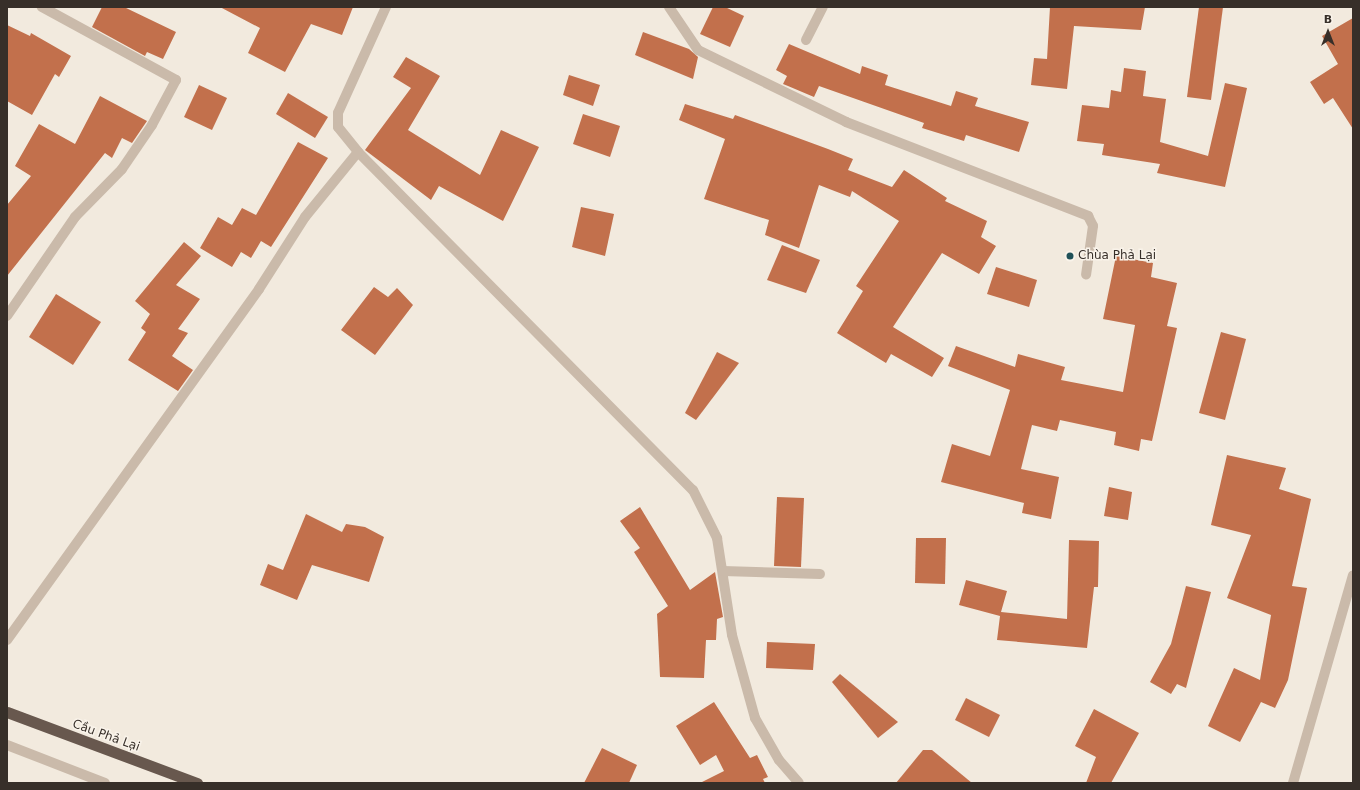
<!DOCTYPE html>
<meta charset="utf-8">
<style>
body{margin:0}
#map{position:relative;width:1360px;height:790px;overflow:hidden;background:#f2eade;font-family:"DejaVu Sans",sans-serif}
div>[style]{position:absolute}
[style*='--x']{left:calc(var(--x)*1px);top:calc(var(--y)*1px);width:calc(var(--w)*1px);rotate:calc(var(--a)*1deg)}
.building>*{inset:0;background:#c2704c}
.minor>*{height:10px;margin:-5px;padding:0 5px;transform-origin:5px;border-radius:5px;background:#cabaaa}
.trunk>*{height:11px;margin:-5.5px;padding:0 5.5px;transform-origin:5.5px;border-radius:5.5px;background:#68584e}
.dots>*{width:11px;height:11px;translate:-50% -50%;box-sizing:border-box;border:2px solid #f9f3ea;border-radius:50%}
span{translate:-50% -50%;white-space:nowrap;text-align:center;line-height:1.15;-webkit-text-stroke:3px #f9f3ea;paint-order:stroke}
.poi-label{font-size:12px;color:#372f29}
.left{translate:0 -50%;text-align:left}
.street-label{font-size:12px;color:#372f29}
.frame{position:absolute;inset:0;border:8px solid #372f29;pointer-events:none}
.north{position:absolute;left:1308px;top:12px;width:40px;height:40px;-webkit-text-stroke:3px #f9f3ea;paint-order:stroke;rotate:0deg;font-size:11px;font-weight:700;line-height:16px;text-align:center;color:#372f29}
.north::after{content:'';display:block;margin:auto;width:14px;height:18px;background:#372f29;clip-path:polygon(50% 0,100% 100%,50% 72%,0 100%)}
</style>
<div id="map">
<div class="building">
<i style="clip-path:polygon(102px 7px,124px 7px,176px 32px,163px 59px,147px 52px,145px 56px,92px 27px)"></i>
<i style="clip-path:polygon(220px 7px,353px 7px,342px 35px,311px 24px,285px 72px,248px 53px,260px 28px)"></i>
<i style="clip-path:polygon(713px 7px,725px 7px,744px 16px,730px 47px,700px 34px)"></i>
<i style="clip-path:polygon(1050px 7px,1145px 7px,1141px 30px,1074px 26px,1067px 89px,1031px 85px,1034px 58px,1047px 59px)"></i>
<i style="clip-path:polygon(1199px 7px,1223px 7px,1211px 100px,1187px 97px)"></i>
<i style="clip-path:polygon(1353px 18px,1353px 129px,1333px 98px,1324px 104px,1310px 82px,1338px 64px,1322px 36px)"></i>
<i style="clip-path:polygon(7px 25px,30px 36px,31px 33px,71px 56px,59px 77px,55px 74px,32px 115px,7px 101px)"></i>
<i style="clip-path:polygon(643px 32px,689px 49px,698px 57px,693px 79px,635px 55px)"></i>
<i style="clip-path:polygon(789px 44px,860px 74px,862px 66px,888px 75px,885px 85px,951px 106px,956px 91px,978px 98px,975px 106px,1029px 122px,1019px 152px,966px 135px,964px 141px,922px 128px,924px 123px,819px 86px,814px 97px,788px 86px,783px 84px,787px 76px,776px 70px)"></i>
<i style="clip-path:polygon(406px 57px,440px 76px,408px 130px,480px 175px,501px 130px,539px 147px,503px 221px,439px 186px,431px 200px,365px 150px,411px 88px,393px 77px)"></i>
<i style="clip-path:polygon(1124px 68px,1146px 71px,1143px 96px,1166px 99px,1160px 142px,1208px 156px,1225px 83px,1247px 88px,1225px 187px,1157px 173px,1160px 164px,1102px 155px,1104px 144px,1077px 141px,1082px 105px,1109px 108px,1111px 90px,1121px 92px)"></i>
<i style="clip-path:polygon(569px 75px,600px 85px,593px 106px,563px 95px)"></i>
<i style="clip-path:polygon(199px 85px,227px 98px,212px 130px,184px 117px)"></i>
<i style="clip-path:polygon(288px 93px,328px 117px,315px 138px,276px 114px)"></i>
<i style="clip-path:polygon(100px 96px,147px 121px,132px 143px,122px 138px,112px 158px,105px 153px,7px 276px,7px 205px,31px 176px,15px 166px,39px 124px,75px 144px)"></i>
<i style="clip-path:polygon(685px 104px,733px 119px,735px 115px,828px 149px,853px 159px,848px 170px,892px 187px,904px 170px,947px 198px,945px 201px,987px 221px,981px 237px,996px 246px,979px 274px,942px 253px,893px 327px,944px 358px,932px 377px,891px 354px,886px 363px,837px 333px,863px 291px,856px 286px,899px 221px,852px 191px,850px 197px,819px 185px,799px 248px,765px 235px,769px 220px,704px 199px,725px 139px,679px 120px)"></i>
<i style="clip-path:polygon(583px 114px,620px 126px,610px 157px,573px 144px)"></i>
<i style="clip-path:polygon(298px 142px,328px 158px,271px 247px,261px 241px,251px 258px,241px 252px,232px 267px,200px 248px,218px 217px,232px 225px,242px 208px,256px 215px)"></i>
<i style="clip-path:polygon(581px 207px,614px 214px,605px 256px,572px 247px)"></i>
<i style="clip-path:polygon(184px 242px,201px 256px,176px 285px,200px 299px,178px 329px,188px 333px,172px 356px,193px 370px,178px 391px,128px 360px,146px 332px,141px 328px,150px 314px,135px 301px)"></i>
<i style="clip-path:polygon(782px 245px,820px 260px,806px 293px,767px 280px)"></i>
<i style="clip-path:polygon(1116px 256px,1153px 263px,1151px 277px,1177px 283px,1167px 326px,1177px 328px,1152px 441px,1141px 439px,1139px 451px,1114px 445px,1116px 432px,1060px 420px,1057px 431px,1032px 425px,1021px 469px,1059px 477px,1051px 519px,1022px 513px,1024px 503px,941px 482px,952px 444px,990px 456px,1010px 390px,948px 366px,956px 346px,1015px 367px,1018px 354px,1065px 367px,1061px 380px,1123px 392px,1135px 325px,1103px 319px)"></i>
<i style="clip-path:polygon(996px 267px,1037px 280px,1029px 307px,987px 294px)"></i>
<i style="clip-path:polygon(374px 287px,388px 297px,397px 288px,413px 305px,375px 355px,341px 330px)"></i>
<i style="clip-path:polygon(56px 294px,101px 322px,73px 365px,29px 337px)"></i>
<i style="clip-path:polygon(1221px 332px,1246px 339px,1225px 420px,1199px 413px)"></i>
<i style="clip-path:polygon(717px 352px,739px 363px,696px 420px,685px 413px)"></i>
<i style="clip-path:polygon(1227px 455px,1286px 468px,1279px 489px,1311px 499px,1292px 586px,1307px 588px,1288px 680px,1275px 708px,1261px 702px,1240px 742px,1208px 726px,1234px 668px,1260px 680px,1271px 615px,1227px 598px,1251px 535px,1211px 525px)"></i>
<i style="clip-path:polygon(1109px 487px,1132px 492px,1128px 520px,1104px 516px)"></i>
<i style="clip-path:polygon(777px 497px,804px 498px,801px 567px,774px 566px)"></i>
<i style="clip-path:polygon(640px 507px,690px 590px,715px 572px,723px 617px,717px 619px,716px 640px,706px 640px,704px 678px,660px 677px,657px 614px,668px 606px,634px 552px,640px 548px,620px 521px)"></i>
<i style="clip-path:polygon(306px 514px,342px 532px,346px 524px,365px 527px,384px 537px,369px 582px,312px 565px,297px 600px,260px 585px,268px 564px,283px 570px)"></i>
<i style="clip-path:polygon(916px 538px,946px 538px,945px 584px,915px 583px)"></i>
<i style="clip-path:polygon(1069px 540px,1099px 541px,1098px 587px,1094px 587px,1087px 648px,997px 640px,1000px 616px,959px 605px,966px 580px,1007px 591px,1001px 612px,1067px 619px)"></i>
<i style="clip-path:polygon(1186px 586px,1211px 592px,1186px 688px,1177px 684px,1171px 694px,1150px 682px,1171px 644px)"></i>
<i style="clip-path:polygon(767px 642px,815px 644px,813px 670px,766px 668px)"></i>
<i style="clip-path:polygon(840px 674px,898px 722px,878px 738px,832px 682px)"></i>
<i style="clip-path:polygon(966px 698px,1000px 715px,989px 737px,955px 720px)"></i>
<i style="clip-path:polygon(714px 702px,750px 758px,757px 755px,768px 777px,763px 779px,765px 783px,700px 783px,724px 771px,716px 755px,700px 765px,676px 726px)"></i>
<i style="clip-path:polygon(1094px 709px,1139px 733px,1111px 783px,1086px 783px,1096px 757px,1075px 746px)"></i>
<i style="clip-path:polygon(602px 748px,637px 765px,629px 783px,584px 783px)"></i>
<i style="clip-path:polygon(923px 750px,932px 750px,972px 783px,896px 783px)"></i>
</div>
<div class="minor">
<i style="--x:386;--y:7;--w:116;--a:114.4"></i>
<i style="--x:338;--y:113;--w:14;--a:90"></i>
<i style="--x:338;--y:127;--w:32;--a:51"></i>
<i style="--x:358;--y:152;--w:476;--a:45.3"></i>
<i style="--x:693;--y:490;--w:54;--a:63.4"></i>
<i style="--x:717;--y:538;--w:98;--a:81.2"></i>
<i style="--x:732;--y:635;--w:86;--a:74.5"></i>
<i style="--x:755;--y:718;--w:48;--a:60.3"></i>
<i style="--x:779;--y:760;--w:30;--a:49"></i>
<i style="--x:669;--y:7;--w:52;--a:56"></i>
<i style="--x:698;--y:50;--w:165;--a:25.9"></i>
<i style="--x:846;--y:122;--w:260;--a:21.2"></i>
<i style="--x:1088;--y:216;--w:11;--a:63"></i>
<i style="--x:1093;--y:226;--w:49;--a:98.1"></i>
<i style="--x:806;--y:40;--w:37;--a:-63"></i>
<i style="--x:7;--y:316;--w:120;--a:-55.5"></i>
<i style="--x:75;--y:217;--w:67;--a:-45.6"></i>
<i style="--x:122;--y:169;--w:53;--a:-55.7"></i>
<i style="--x:152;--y:125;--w:51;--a:-61.9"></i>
<i style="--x:176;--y:80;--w:153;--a:-151.4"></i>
<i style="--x:723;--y:571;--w:97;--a:1.8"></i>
<i style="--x:7;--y:640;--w:432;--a:-54.3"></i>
<i style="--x:259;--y:289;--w:85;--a:-57.4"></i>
<i style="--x:305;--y:217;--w:84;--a:-50.8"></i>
<i style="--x:7;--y:745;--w:105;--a:21.2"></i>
<i style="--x:1293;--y:783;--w:216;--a:-73.9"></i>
</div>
<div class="trunk">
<i style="--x:7;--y:712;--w:203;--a:20.5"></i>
</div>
<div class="dots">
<i style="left:1070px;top:256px;background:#205158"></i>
</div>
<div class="poi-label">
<span class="left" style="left:1078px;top:256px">Chùa Phả Lại</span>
</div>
<div class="street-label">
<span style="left:106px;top:736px;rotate:20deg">Cầu Phả Lại</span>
</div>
<div class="frame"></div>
<div class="north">B</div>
</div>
